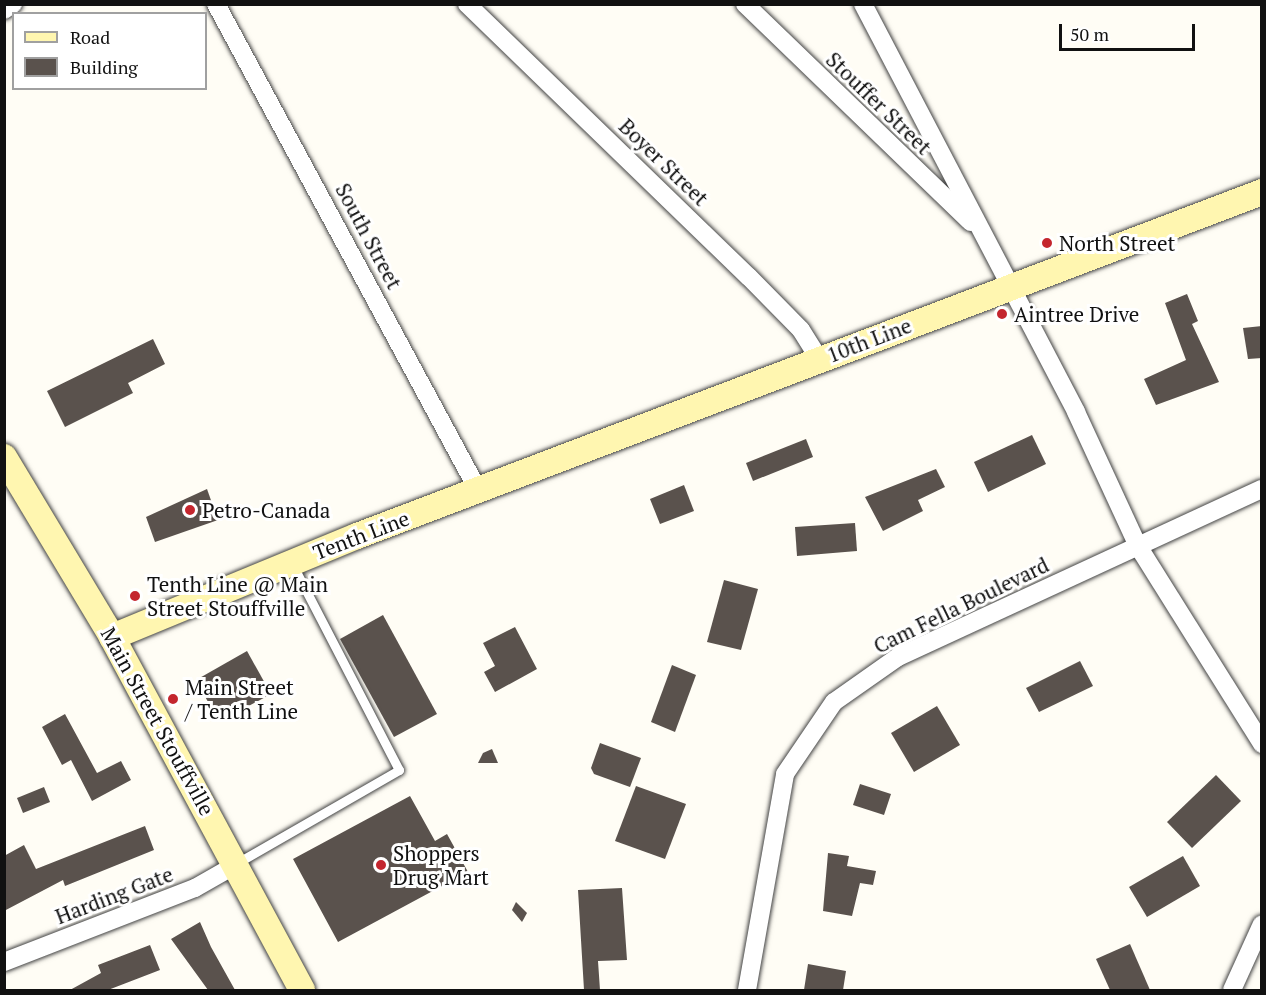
<!DOCTYPE html>
<style>
body{margin:0}
#map{position:relative;width:1266px;height:995px;overflow:hidden;background:#fffdf5;font-family:"PT Serif",serif}
div>[style]{position:absolute}
[style*='--x']{left:calc(var(--x)*1px);top:calc(var(--y)*1px);width:calc(var(--w)*1px);rotate:calc(var(--a)*1deg)}
.building>*{inset:0;background:#5a524d}
.roads{filter:drop-shadow(0 0 2px #444) drop-shadow(0 0 2px #444)}
.lane>*{height:9px;margin:-4.5px;padding:0 4.5px;transform-origin:4.5px;border-radius:4.5px;background:#fff}
.street>*{height:18px;margin:-9px;padding:0 9px;transform-origin:9px;border-radius:9px;background:#fff}
.secondary>*{height:26px;margin:-13px;padding:0 13px;transform-origin:13px;border-radius:13px;background:#fff6b0}
.dots>*{width:16px;height:16px;translate:-50% -50%;box-sizing:border-box;border:3px solid #fff;border-radius:50%}
span{translate:-50% -50%;white-space:nowrap;text-align:center;line-height:1.15;-webkit-text-stroke:6px #fff;paint-order:stroke}
.street-label{font-size:21px;color:#111}
.poi-label{font-size:21px;color:#111}
.left{translate:0 -50%;text-align:left}
.frame{position:absolute;inset:0;border:6px solid #111;pointer-events:none}
.legend{position:absolute;left:12px;top:12px;width:195px;height:78px;box-sizing:border-box;background:#fff;border:2px solid #a0a0a0;margin:0;padding:8px 10px;list-style:none;font-size:18px;color:#111}
.legend li{display:flex;align-items:center;gap:12px;height:30px}
.legend b{width:30px;border:2px solid #a0a0a0}
.scale{position:absolute;left:1059px;top:24px;width:136px;height:27px;box-sizing:border-box;border:3px solid #111;border-top:0;padding-left:8px;font-size:18px;line-height:21px;white-space:nowrap;color:#111;-webkit-text-stroke:4px #fff;paint-order:stroke}
</style>
<div id="map">
<div class="building">
<i style="clip-path:polygon(1187px 294px,1198px 321px,1192px 324px,1219px 382px,1156px 405px,1144px 379px,1186px 360px,1165px 303px)"></i>
<i style="clip-path:polygon(1262px 326px,1262px 358px,1248px 359px,1243px 328px)"></i>
<i style="clip-path:polygon(153px 339px,165px 364px,128px 383px,133px 393px,65px 427px,47px 391px)"></i>
<i style="clip-path:polygon(1032px 435px,1046px 464px,988px 492px,974px 462px)"></i>
<i style="clip-path:polygon(806px 439px,813px 457px,753px 481px,746px 463px)"></i>
<i style="clip-path:polygon(936px 469px,945px 487px,918px 500px,923px 511px,883px 531px,865px 497px)"></i>
<i style="clip-path:polygon(684px 485px,694px 511px,660px 524px,650px 499px)"></i>
<i style="clip-path:polygon(207px 489px,218px 520px,155px 542px,146px 517px)"></i>
<i style="clip-path:polygon(855px 523px,857px 551px,797px 556px,795px 527px)"></i>
<i style="clip-path:polygon(724px 580px,758px 589px,741px 650px,707px 642px)"></i>
<i style="clip-path:polygon(383px 615px,437px 714px,394px 737px,340px 639px)"></i>
<i style="clip-path:polygon(515px 627px,537px 669px,495px 692px,484px 672px,495px 666px,483px 643px)"></i>
<i style="clip-path:polygon(247px 651px,271px 694px,219px 722px,196px 680px)"></i>
<i style="clip-path:polygon(1080px 661px,1093px 686px,1039px 712px,1026px 688px)"></i>
<i style="clip-path:polygon(672px 665px,696px 675px,675px 732px,651px 722px)"></i>
<i style="clip-path:polygon(937px 706px,960px 745px,914px 772px,891px 733px)"></i>
<i style="clip-path:polygon(65px 714px,97px 773px,121px 761px,131px 780px,92px 801px,71px 760px,62px 765px,42px 727px)"></i>
<i style="clip-path:polygon(600px 743px,641px 758px,630px 787px,594px 774px,591px 768px)"></i>
<i style="clip-path:polygon(492px 749px,498px 763px,478px 763px,483px 753px)"></i>
<i style="clip-path:polygon(1216px 775px,1241px 801px,1192px 848px,1167px 822px)"></i>
<i style="clip-path:polygon(860px 784px,891px 794px,884px 815px,853px 805px)"></i>
<i style="clip-path:polygon(636px 786px,686px 804px,665px 859px,615px 841px)"></i>
<i style="clip-path:polygon(44px 787px,50px 802px,23px 813px,17px 798px)"></i>
<i style="clip-path:polygon(410px 796px,435px 841px,447px 834px,468px 872px,338px 942px,293px 859px)"></i>
<i style="clip-path:polygon(145px 826px,154px 850px,65px 886px,63px 880px,4px 911px,4px 856px,24px 845px,36px 869px)"></i>
<i style="clip-path:polygon(828px 853px,849px 856px,847px 866px,876px 871px,873px 885px,860px 883px,852px 916px,823px 911px)"></i>
<i style="clip-path:polygon(1183px 856px,1200px 886px,1147px 917px,1129px 887px)"></i>
<i style="clip-path:polygon(622px 888px,627px 960px,598px 961px,600px 990px,584px 990px,578px 890px)"></i>
<i style="clip-path:polygon(516px 902px,527px 913px,522px 922px,512px 910px)"></i>
<i style="clip-path:polygon(200px 922px,211px 947px,235px 990px,208px 990px,171px 939px)"></i>
<i style="clip-path:polygon(1130px 944px,1150px 990px,1110px 990px,1096px 959px)"></i>
<i style="clip-path:polygon(150px 945px,160px 970px,108px 990px,70px 990px,101px 973px,98px 965px)"></i>
<i style="clip-path:polygon(808px 964px,846px 971px,843px 990px,804px 990px)"></i>
</div>
<div class="roads">
<div class="lane">
<i style="--x:237;--y:863;--w:187;--a:-29.9"></i>
<i style="--x:399;--y:770;--w:232;--a:-117.4"></i>
</div>
<div class="street">
<i style="--x:216;--y:4;--w:552;--a:61.67"></i>
<i style="--x:467;--y:4;--w:392;--a:44.1"></i>
<i style="--x:749;--y:277;--w:74;--a:45.5"></i>
<i style="--x:801;--y:330;--w:34;--a:58"></i>
<i style="--x:745;--y:4;--w:314;--a:44"></i>
<i style="--x:863;--y:4;--w:460;--a:62.4"></i>
<i style="--x:1076;--y:412;--w:148;--a:65.2"></i>
<i style="--x:1138;--y:546;--w:234;--a:57.9"></i>
<i style="--x:4;--y:10;--w:11;--a:-34"></i>
<i style="--x:4;--y:962;--w:205;--a:-21.2"></i>
<i style="--x:195;--y:888;--w:48;--a:-29.7"></i>
<i style="--x:747;--y:990;--w:219;--a:-80"></i>
<i style="--x:785;--y:774;--w:87;--a:-55.8"></i>
<i style="--x:834;--y:702;--w:78;--a:-35.1"></i>
<i style="--x:898;--y:657;--w:401;--a:-24.8"></i>
<i style="--x:1232;--y:990;--w:72;--a:-65.6"></i>
</div>
<div class="secondary">
<i style="--x:4;--y:457;--w:210;--a:59"></i>
<i style="--x:112;--y:637;--w:401;--a:61.7"></i>
<i style="--x:112;--y:637;--w:265;--a:-22.4"></i>
<i style="--x:357;--y:536;--w:968;--a:-20.81"></i>
</div>
</div>
<div class="dots">
<i style="left:1047px;top:243px;background:#c4262e"></i>
<i style="left:1002px;top:314px;background:#c4262e"></i>
<i style="left:190px;top:510px;background:#c4262e"></i>
<i style="left:135px;top:596px;background:#c4262e"></i>
<i style="left:173px;top:699px;background:#c4262e"></i>
<i style="left:381px;top:865px;background:#c4262e"></i>
</div>
<div class="street-label">
<span style="left:879px;top:103px;rotate:44deg">Stouffer Street</span>
<span style="left:664px;top:162px;rotate:44deg">Boyer Street</span>
<span style="left:369px;top:236px;rotate:62deg">South Street</span>
<span style="left:869px;top:340px;rotate:-21deg">10th Line</span>
<span style="left:361px;top:535px;rotate:-21deg">Tenth Line</span>
<span style="left:961px;top:605px;rotate:-26deg">Cam Fella Boulevard</span>
<span style="left:158px;top:721px;rotate:61deg">Main Street Stouffville</span>
<span style="left:114px;top:895px;rotate:-21deg">Harding Gate</span>
</div>
<div class="poi-label">
<span class="left" style="left:1059px;top:243px">North Street</span>
<span class="left" style="left:1014px;top:314px">Aintree Drive</span>
<span class="left" style="left:202px;top:510px">Petro-Canada</span>
<span class="left" style="left:147px;top:596px">Tenth Line @ Main<br>Street Stouffville</span>
<span class="left" style="left:185px;top:699px">Main Street<br>/ Tenth Line</span>
<span class="left" style="left:393px;top:865px">Shoppers<br>Drug Mart</span>
</div>
<div class="frame"></div>
<ul class="legend">
<li><b style="height:8px;background:#fff6b0"></b>Road</li>
<li><b style="height:16px;background:#5a524d"></b>Building</li>
</ul>
<div class="scale">50 m</div>
</div>
